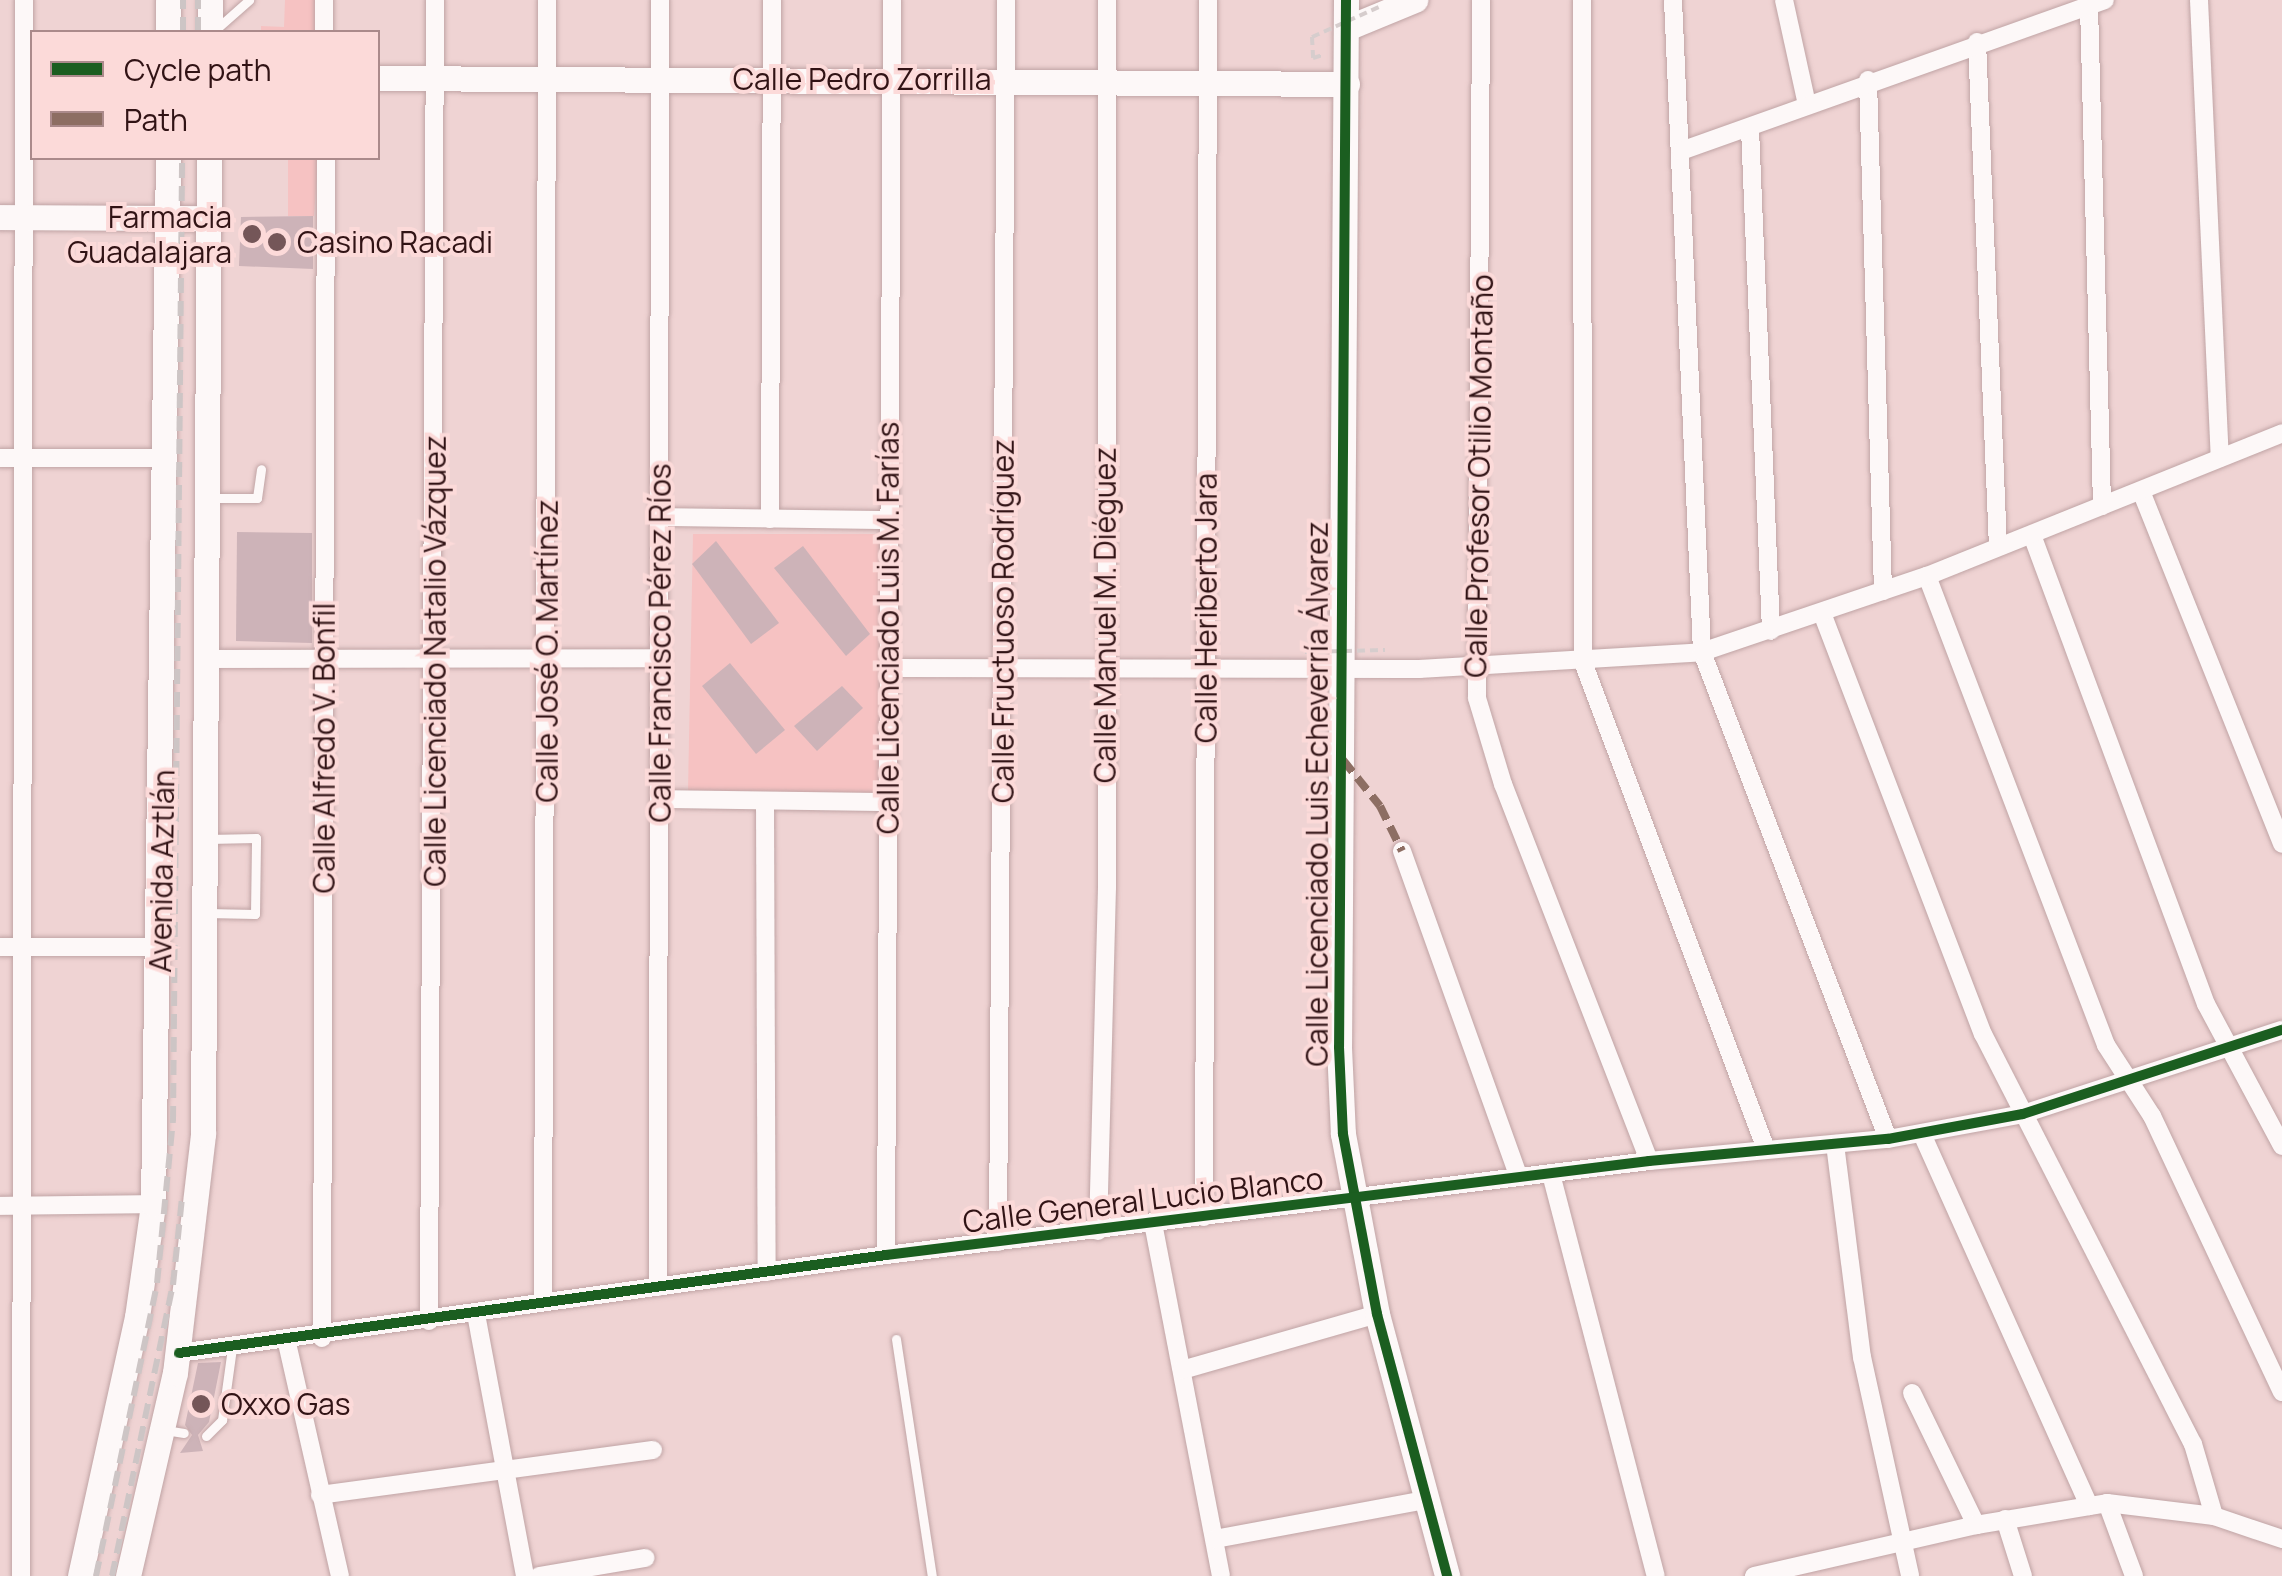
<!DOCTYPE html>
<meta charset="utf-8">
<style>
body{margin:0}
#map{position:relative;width:2282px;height:1576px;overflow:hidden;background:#efd3d3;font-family:Manrope,sans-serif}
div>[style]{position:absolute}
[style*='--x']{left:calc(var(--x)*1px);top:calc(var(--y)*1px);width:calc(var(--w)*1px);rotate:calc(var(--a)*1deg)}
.built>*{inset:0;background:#f6c2c2}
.building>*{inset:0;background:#cdb3b8}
.path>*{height:4px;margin-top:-2px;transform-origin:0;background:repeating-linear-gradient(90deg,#d6cdcd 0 8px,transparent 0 13px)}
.roads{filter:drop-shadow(0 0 2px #c0a4a5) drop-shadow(0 0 2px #c0a4a5)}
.lane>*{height:9px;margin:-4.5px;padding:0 4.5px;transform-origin:4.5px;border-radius:4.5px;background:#fdf8f8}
.street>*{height:18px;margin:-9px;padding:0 9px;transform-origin:9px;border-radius:9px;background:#fdf8f8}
.secondary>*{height:25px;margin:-12.5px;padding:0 12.5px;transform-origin:12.5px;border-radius:12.5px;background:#fdf8f8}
.rail>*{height:6px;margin-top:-3px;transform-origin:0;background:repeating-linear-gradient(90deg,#cdc5c5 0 15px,transparent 0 23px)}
.path-bridge>*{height:4px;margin-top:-2px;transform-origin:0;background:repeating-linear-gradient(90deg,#d6cdcd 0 8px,transparent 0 13px)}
.quiet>*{height:8px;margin-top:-4px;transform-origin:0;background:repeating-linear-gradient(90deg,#8d6e63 0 15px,transparent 0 23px)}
.cycleway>*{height:10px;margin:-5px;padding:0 5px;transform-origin:5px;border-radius:5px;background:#1b5e20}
.dots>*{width:28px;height:28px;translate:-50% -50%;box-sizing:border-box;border:5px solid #fcdad9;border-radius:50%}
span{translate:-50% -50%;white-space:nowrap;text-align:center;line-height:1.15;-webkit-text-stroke:8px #fcdad9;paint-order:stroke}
.street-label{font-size:30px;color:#311315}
.poi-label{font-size:30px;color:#311315}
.right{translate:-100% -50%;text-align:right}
.left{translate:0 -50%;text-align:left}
.legend{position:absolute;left:30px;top:30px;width:350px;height:130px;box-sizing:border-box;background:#fcdad9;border:2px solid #ab8a8b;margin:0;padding:12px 18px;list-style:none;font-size:30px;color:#311315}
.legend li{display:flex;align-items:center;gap:20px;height:50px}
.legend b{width:50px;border:2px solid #ab8a8b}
</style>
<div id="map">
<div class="built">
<i style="clip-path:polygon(285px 0,316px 0,317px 32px,261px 32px,261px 26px,284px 27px)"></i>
<i style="clip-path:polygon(288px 158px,318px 158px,314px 216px,288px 216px)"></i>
<i style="clip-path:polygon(693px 534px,881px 534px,883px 793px,688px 791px)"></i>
</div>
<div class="building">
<i style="clip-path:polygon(313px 216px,313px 269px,239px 266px,241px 217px)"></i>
<i style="clip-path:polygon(237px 532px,312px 533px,312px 643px,236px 641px)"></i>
<i style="clip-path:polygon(716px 541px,779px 623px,751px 644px,692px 564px)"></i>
<i style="clip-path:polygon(803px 546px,870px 634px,846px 656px,774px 568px)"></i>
<i style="clip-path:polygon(730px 663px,785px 730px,756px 754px,702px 686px)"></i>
<i style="clip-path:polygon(842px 686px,863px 708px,817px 751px,794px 726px)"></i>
<i style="clip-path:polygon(221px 1362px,209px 1422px,198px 1435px,203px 1451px,180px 1453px,192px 1435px,185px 1425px,198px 1363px)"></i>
</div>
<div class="path">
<i style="--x:1312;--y:37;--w:21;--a:87"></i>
<i style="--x:1313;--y:58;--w:10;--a:-17"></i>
</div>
<div class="roads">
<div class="lane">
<i style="--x:214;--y:31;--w:47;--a:-41.5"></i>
<i style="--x:211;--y:498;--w:46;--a:0"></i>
<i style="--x:257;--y:498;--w:29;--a:-82"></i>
<i style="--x:207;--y:913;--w:48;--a:1.2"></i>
<i style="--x:255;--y:914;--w:76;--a:-89.2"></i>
<i style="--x:256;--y:838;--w:48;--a:178.8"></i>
<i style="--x:896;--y:1339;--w:240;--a:81.4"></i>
<i style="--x:165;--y:1430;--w:19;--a:9"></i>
<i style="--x:206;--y:1436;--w:23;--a:-45"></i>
<i style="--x:222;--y:1420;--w:73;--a:-82.1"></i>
</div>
<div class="street">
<i style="--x:1481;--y:0;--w:698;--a:90.33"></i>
<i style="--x:1477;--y:698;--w:90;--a:73.2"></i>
<i style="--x:1503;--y:784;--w:404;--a:68.8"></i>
<i style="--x:1582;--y:0;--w:662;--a:89.91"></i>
<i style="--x:1583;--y:662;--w:520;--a:69.41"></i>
<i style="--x:1673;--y:0;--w:653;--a:87.45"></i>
<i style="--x:1702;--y:652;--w:521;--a:69.1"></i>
<i style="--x:1784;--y:0;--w:107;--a:77.6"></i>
<i style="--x:2199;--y:0;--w:458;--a:87.4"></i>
<i style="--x:2089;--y:5;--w:501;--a:88.51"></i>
<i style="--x:324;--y:32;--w:32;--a:-90"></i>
<i style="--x:1977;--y:42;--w:505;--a:87.62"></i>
<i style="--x:1868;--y:80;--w:511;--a:88.32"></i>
<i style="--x:1750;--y:129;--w:502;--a:87.6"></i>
<i style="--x:1681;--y:151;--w:450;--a:-19.6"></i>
<i style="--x:0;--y:458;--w:167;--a:0"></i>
<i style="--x:2141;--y:491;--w:380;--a:68.2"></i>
<i style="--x:662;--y:517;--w:226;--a:0.8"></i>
<i style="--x:770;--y:519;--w:519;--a:-89.78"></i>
<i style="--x:2032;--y:535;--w:500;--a:69.65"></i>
<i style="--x:2206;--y:1004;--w:161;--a:61.8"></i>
<i style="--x:1927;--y:576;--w:502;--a:69.11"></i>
<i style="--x:2106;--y:1045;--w:85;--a:57.1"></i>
<i style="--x:2152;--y:1116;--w:305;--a:64.8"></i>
<i style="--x:1822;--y:613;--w:451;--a:69.1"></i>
<i style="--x:1983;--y:1034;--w:461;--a:62.9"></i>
<i style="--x:2193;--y:1444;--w:75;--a:73.7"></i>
<i style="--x:207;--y:659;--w:454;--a:-0.1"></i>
<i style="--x:891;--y:668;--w:528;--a:0.11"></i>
<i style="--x:1419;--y:669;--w:284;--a:-3.4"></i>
<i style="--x:1702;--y:652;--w:237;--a:-18.7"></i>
<i style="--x:1927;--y:576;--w:383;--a:-21.9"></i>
<i style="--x:660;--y:799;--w:228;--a:0.8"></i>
<i style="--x:765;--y:801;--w:471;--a:89.8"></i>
<i style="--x:1402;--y:851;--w:346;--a:70.3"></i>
<i style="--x:0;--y:947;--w:161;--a:0"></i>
<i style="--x:1922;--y:1134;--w:408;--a:65.8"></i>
<i style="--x:1835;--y:1144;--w:215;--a:82.8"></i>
<i style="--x:1862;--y:1357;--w:224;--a:77.6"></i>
<i style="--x:1551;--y:1174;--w:415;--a:75.4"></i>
<i style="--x:0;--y:1206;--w:153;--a:-0.7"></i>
<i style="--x:1204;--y:1217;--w:1217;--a:-89.81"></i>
<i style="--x:1153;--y:1223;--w:359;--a:79.1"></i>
<i style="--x:1098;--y:1231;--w:344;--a:-88.5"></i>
<i style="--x:1107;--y:887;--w:887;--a:-90"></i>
<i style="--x:998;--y:1242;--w:1242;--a:-89.63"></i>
<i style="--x:886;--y:1255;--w:1255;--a:-89.73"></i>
<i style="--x:658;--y:1287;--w:1287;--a:-89.91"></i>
<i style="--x:543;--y:1302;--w:1302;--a:-89.82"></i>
<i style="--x:476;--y:1314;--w:267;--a:79.4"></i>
<i style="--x:429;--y:1321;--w:1321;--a:-89.74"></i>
<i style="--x:322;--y:1338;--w:1180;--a:-89.81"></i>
<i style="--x:287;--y:1343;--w:239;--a:77.2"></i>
<i style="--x:179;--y:1353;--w:714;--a:-7.89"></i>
<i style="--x:886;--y:1255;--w:769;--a:-7.02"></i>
<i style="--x:1649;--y:1161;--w:240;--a:-5.3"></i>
<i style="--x:1888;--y:1139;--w:137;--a:-10.5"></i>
<i style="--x:2023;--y:1114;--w:272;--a:-18"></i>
<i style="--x:1182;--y:1370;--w:203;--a:-16"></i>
<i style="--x:1912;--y:1393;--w:147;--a:64.1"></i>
<i style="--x:320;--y:1495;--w:336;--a:-7.7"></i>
<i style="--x:2107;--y:1503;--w:78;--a:69.7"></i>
<i style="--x:2005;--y:1519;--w:60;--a:72.5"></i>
<i style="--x:1215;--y:1539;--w:215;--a:-10.5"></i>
<i style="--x:21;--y:1576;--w:1576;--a:-89.89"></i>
<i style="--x:539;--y:1576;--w:108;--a:-9.6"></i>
<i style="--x:1754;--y:1576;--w:228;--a:-12.9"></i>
<i style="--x:1976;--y:1525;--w:133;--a:-9.5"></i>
<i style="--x:2107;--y:1503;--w:108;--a:6.9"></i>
<i style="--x:2214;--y:1516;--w:72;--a:18.7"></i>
</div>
<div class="secondary">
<i style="--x:168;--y:0;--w:32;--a:90"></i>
<i style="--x:1346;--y:0;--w:1047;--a:90.38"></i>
<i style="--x:1339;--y:1047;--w:87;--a:87.4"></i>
<i style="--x:1343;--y:1134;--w:183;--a:79.3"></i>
<i style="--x:1377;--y:1314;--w:271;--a:75"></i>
<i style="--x:1347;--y:28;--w:74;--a:-22.4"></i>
<i style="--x:210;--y:32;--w:32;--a:-90"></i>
<i style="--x:378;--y:78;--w:969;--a:0.35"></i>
<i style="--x:0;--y:217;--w:208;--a:0.3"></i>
<i style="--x:80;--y:1576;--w:265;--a:-77.6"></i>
<i style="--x:137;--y:1317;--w:114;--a:-81.9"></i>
<i style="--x:153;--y:1204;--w:1046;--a:-89.18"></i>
<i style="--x:128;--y:1576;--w:208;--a:-77"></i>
<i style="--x:175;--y:1373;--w:241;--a:-83.3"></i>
<i style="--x:203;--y:1134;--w:976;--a:-89.65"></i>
</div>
</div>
<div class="rail">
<i style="--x:183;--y:32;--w:32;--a:-90"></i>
<i style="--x:198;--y:32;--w:32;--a:-90"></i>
<i style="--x:96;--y:1576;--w:299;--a:-78.2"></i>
<i style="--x:157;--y:1283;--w:163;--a:-84.4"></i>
<i style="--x:173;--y:1121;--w:963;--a:-89.46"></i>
<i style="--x:112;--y:1576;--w:297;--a:-78.2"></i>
<i style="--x:173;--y:1285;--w:87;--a:-84.1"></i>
</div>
<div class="path-bridge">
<i style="--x:1312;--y:37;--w:73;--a:-24.1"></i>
<i style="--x:1305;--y:652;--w:80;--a:-1.4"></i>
</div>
<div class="quiet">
<i style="--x:1343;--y:760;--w:59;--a:51.2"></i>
<i style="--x:1380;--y:806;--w:50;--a:63.9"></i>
</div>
<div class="cycleway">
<i style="--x:1346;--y:0;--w:1047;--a:90.38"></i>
<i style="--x:1339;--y:1047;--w:87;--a:87.4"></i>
<i style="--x:1343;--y:1134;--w:183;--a:79.3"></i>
<i style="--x:1377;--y:1314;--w:271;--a:75"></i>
<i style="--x:179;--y:1353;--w:714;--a:-7.89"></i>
<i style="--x:886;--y:1255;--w:769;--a:-7.02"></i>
<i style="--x:1649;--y:1161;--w:240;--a:-5.3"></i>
<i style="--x:1888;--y:1139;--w:137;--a:-10.5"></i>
<i style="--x:2023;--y:1114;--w:272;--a:-18"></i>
</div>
<div class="dots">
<i style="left:252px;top:234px;background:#745658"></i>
<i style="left:277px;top:242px;background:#745658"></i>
<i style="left:201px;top:1404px;background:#745658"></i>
</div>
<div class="street-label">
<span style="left:862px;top:79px">Calle Pedro Zorrilla</span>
<span style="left:1479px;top:476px;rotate:-89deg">Calle Profesor Otilio Montaño</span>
<span style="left:1206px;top:608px;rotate:-90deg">Calle Heriberto Jara</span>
<span style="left:1105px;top:615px;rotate:-90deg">Calle Manuel M. Diéguez</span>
<span style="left:1003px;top:621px;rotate:-90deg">Calle Fructuoso Rodríguez</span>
<span style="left:888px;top:628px;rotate:-90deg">Calle Licenciado Luis M. Farías</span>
<span style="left:660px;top:643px;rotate:-90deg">Calle Francisco Pérez Ríos</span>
<span style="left:547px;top:651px;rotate:-90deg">Calle José O. Martínez</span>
<span style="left:435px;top:661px;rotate:-90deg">Calle Licenciado Natalio Vázquez</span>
<span style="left:324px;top:748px;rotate:-90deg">Calle Alfredo V. Bonfil</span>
<span style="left:1317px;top:794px;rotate:-90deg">Calle Licenciado Luis Echeverría Álvarez</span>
<span style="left:162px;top:871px;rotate:-89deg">Avenida Aztlán</span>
<span style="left:1143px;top:1200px;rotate:-7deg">Calle General Lucio Blanco</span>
</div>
<div class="poi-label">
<span class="right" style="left:232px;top:234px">Farmacia<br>Guadalajara</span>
<span class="left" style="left:297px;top:242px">Casino Racadi</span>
<span class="left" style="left:221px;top:1404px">Oxxo Gas</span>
</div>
<ul class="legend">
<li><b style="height:12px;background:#1b5e20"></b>Cycle path</li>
<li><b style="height:12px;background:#8d6e63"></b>Path</li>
</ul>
</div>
